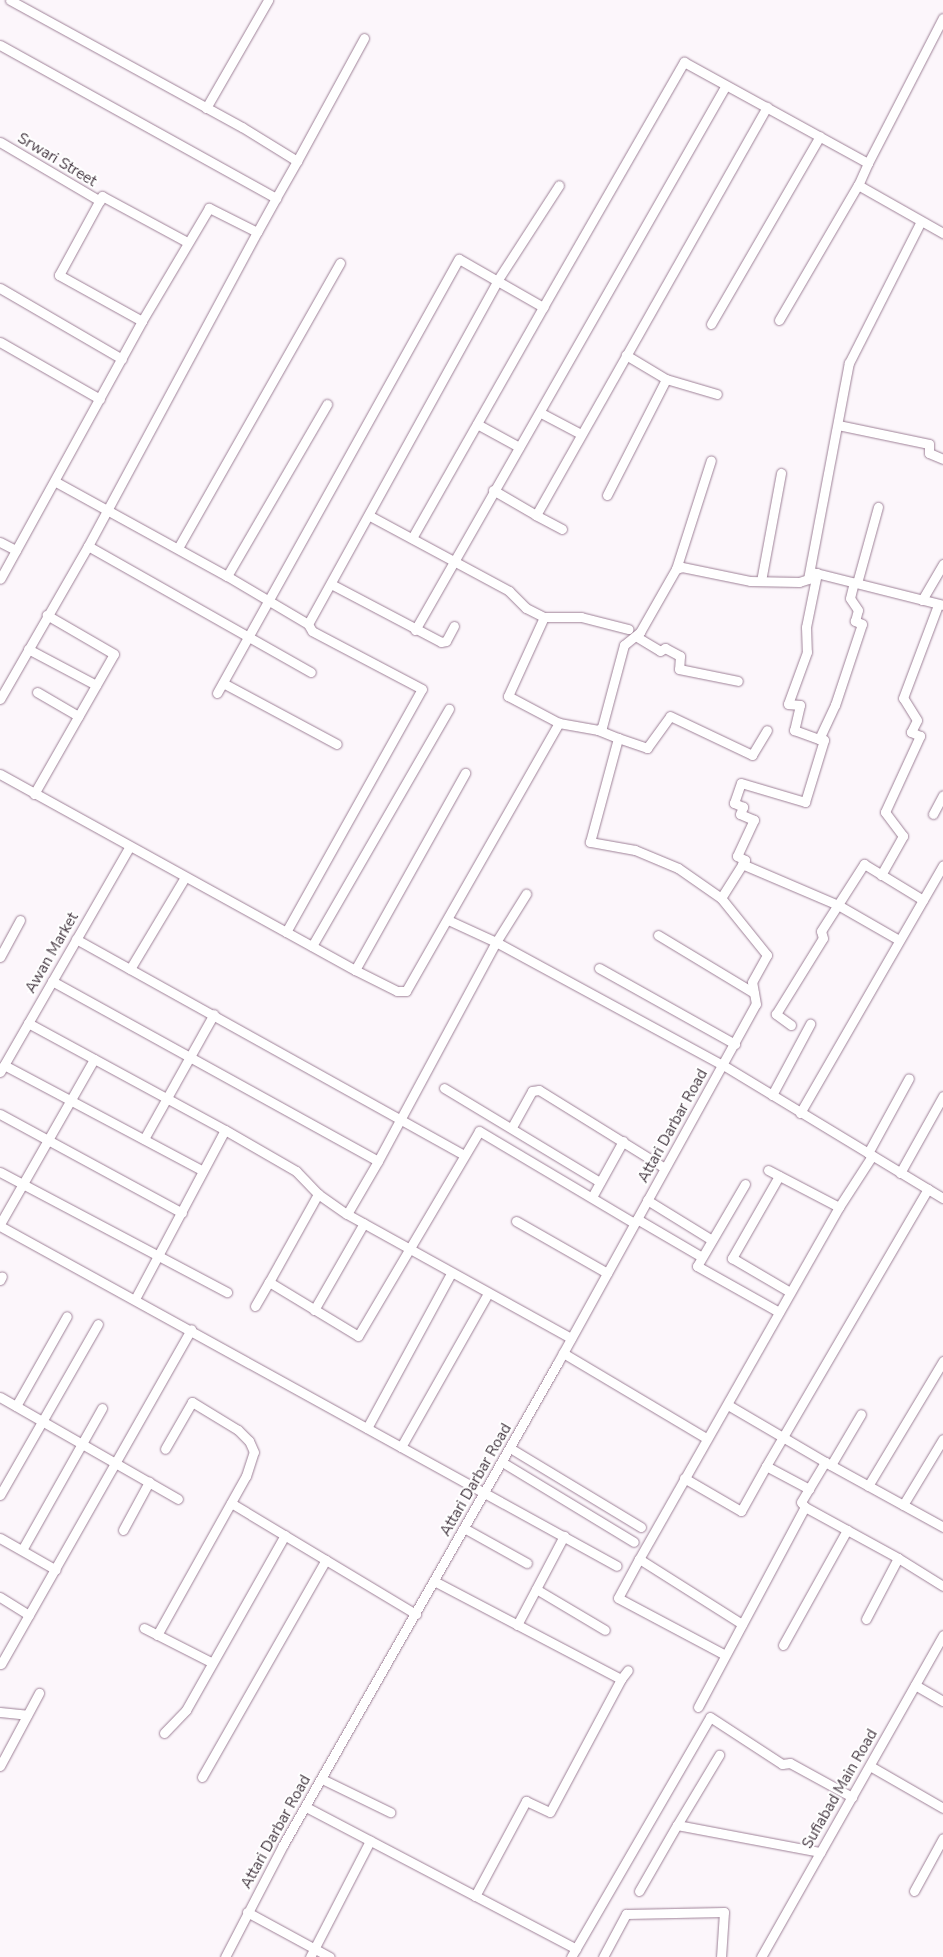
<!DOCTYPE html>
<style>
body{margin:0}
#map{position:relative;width:943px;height:1957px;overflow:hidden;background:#fcf6fb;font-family:"Nunito Sans",sans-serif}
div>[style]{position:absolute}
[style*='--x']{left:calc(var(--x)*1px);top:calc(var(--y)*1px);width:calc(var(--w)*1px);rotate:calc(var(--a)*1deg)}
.roads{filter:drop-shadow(0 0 1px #9e8197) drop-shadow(0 0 1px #9e8197)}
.street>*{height:9px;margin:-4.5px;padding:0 4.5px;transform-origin:4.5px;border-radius:4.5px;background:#fff}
span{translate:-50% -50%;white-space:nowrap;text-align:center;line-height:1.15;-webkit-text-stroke:4px #fff;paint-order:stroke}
.street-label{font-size:15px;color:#453842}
</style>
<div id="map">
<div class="roads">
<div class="street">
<i style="--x:10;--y:0;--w:264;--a:28.7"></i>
<i style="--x:242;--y:127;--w:65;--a:31.7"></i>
<i style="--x:297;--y:161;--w:43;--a:119.6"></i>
<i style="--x:0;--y:45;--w:316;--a:29"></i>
<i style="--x:276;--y:198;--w:39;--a:119"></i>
<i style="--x:257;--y:232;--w:54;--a:-153.4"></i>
<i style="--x:209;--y:208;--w:131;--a:120.7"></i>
<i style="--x:142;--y:321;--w:294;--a:118.8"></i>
<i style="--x:206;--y:108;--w:125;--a:-60.1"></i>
<i style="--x:0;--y:142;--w:116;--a:30.5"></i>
<i style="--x:297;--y:161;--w:140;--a:-61.4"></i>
<i style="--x:868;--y:163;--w:163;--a:-62.7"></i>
<i style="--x:0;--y:288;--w:141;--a:30.2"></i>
<i style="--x:779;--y:320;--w:156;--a:-59.7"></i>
<i style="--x:142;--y:321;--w:95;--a:-151"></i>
<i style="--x:59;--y:275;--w:90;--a:-61.4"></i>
<i style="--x:102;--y:196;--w:97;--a:28.4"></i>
<i style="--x:711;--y:324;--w:217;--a:-59.9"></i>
<i style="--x:0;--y:342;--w:115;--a:29.7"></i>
<i style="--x:666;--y:379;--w:53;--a:16.4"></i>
<i style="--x:541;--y:413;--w:45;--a:27.7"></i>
<i style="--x:477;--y:424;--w:48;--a:28.7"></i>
<i style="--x:838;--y:425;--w:93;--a:11.8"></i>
<i style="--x:929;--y:444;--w:9;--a:90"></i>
<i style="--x:929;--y:453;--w:15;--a:23"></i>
<i style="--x:56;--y:482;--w:195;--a:28.8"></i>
<i style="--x:227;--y:576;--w:199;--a:-59.8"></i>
<i style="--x:493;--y:490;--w:50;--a:30.2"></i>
<i style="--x:607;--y:495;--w:130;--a:-63"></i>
<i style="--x:666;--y:379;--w:47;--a:-149"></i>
<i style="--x:370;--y:516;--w:158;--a:28.3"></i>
<i style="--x:509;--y:591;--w:24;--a:45"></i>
<i style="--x:526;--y:608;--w:20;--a:27"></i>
<i style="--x:544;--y:617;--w:37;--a:0"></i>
<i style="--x:581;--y:617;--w:49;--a:14.3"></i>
<i style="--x:562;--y:529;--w:30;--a:-152"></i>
<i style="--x:536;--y:515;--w:469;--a:-60.5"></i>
<i style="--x:412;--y:538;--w:266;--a:-60.4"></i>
<i style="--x:0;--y:542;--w:18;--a:27"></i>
<i style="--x:88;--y:546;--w:256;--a:29.5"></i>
<i style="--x:178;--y:548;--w:328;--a:-60.4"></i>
<i style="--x:676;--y:569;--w:6;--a:-18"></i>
<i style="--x:682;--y:567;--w:69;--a:11.6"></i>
<i style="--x:750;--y:581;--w:49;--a:1.2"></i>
<i style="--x:799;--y:582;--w:9;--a:-18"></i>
<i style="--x:808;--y:579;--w:220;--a:-79.3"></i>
<i style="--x:849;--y:363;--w:157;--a:-63.1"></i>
<i style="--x:812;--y:572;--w:135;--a:14.1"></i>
<i style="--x:817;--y:573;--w:55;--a:101.5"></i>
<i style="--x:806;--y:627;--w:25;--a:88"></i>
<i style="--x:807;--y:652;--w:55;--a:110.1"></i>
<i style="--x:788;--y:704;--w:12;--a:5"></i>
<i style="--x:800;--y:705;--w:26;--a:103"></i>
<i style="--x:794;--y:730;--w:27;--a:20"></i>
<i style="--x:227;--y:576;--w:94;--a:30.7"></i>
<i style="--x:308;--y:624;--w:392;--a:-61.1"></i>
<i style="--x:497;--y:281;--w:114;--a:-57.1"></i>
<i style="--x:761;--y:581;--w:110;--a:-79.5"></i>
<i style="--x:857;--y:583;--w:79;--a:-74.6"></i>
<i style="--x:331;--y:584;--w:124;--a:27.8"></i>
<i style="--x:441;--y:642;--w:5;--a:-11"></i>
<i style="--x:446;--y:641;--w:17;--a:-62"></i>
<i style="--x:922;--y:600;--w:42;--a:-59.7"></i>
<i style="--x:544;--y:617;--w:87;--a:114.5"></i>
<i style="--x:508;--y:696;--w:58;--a:27.9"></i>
<i style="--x:559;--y:723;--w:40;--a:10"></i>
<i style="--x:598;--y:730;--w:5;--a:-37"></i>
<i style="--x:602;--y:727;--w:85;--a:-75"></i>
<i style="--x:624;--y:645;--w:21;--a:-39"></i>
<i style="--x:640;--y:632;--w:73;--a:-60.3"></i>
<i style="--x:676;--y:569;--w:114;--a:-72.2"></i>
<i style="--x:415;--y:630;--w:627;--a:-60.29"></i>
<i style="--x:637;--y:637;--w:27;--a:31"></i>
<i style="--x:660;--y:651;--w:6;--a:-31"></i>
<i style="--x:665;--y:648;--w:17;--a:28"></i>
<i style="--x:680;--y:656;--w:13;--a:94"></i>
<i style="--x:679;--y:669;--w:60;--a:11.5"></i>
<i style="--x:28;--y:649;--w:77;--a:27.9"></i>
<i style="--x:223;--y:683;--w:129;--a:28.2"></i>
<i style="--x:37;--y:692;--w:48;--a:30.3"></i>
<i style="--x:217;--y:693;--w:497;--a:-60.9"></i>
<i style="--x:459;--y:259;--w:97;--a:29.7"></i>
<i style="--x:543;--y:307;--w:283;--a:-60.1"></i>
<i style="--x:684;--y:62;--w:210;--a:28.8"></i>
<i style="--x:868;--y:163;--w:24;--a:114"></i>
<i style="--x:858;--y:185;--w:98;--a:29.5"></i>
<i style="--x:0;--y:699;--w:177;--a:-60.1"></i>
<i style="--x:88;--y:546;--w:357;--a:-61.7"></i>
<i style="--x:598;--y:730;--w:22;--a:22"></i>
<i style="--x:0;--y:774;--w:406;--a:28.9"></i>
<i style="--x:355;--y:970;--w:47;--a:26.6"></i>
<i style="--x:397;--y:991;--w:9;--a:0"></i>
<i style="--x:406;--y:991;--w:309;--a:-60.3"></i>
<i style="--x:34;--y:794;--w:161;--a:-60.3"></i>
<i style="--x:114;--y:654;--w:78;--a:-149.8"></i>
<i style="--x:933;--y:814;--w:21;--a:-62"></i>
<i style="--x:742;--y:864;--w:104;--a:23.1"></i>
<i style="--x:838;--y:905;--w:70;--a:29.8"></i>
<i style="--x:881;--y:875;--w:45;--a:-60.6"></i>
<i style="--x:903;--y:836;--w:30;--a:-127"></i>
<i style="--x:885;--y:812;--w:84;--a:-65.3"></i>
<i style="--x:920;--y:736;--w:10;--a:-156"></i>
<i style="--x:911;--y:732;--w:13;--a:-63"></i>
<i style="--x:917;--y:720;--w:26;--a:-122"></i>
<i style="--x:903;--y:698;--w:99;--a:-69.4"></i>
<i style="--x:721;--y:898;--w:45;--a:-57.7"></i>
<i style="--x:745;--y:860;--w:9;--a:-153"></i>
<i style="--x:737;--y:856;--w:40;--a:-65"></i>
<i style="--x:754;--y:820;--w:15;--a:-157"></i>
<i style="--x:740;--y:814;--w:8;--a:-67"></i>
<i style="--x:743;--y:807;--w:10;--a:-156"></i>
<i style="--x:734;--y:803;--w:21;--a:-71"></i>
<i style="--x:741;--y:783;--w:67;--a:16.5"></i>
<i style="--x:805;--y:802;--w:65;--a:-73"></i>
<i style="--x:824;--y:740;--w:5;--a:-169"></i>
<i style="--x:819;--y:739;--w:38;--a:-65"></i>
<i style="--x:835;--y:705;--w:85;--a:-71.6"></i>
<i style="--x:862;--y:624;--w:8;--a:-157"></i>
<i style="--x:855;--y:621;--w:11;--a:-75"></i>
<i style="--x:858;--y:610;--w:14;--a:-124"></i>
<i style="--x:850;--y:598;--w:16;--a:-76"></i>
<i style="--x:448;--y:920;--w:53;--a:24.6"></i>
<i style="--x:496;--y:942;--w:258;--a:28.5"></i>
<i style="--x:723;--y:1065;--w:257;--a:31.2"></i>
<i style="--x:286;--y:932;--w:278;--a:-60.8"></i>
<i style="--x:422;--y:689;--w:124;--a:-152.2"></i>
<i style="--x:312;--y:631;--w:8;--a:-120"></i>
<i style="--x:658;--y:935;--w:112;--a:31.1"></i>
<i style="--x:76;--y:939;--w:443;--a:29.1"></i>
<i style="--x:312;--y:946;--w:274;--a:-60"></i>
<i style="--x:0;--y:957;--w:42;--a:-61.6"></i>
<i style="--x:599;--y:968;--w:156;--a:29.2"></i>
<i style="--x:130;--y:969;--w:107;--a:-59.1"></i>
<i style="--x:355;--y:970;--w:226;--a:-60.8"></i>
<i style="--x:52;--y:981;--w:372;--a:28.9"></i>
<i style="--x:378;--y:1161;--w:61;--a:120.3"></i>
<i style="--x:28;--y:1023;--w:224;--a:28.5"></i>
<i style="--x:225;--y:1130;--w:82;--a:30"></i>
<i style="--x:296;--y:1171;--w:32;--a:46"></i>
<i style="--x:318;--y:1194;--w:35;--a:35"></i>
<i style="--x:347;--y:1214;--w:256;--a:29"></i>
<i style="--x:791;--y:1025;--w:19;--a:-144"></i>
<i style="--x:776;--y:1014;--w:89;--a:-58.3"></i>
<i style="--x:823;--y:938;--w:7;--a:-106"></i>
<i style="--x:821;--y:931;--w:80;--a:-57.3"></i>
<i style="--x:864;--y:864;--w:69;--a:31.4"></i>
<i style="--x:4;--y:1065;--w:225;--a:28"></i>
<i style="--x:0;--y:1072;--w:258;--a:-60.1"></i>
<i style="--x:444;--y:1088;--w:182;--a:31.1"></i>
<i style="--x:772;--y:1095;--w:81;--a:-61.8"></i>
<i style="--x:800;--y:1113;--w:286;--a:-60"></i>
<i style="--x:0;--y:1114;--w:207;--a:28.5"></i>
<i style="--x:512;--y:1127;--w:41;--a:-60.9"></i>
<i style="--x:532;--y:1091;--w:7;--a:-8"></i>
<i style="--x:539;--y:1090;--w:148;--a:31.8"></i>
<i style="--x:144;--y:1139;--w:143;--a:-60.8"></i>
<i style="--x:868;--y:1153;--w:85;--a:-61.3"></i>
<i style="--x:378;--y:1161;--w:249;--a:-61.7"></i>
<i style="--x:496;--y:942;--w:57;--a:-58"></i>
<i style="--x:768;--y:1170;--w:80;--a:27.5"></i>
<i style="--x:0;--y:1172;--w:257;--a:27.9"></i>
<i style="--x:900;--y:1173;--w:88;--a:-60.8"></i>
<i style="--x:779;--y:1176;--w:95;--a:119.8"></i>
<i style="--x:732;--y:1258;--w:67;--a:30.4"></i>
<i style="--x:745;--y:1184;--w:95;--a:120.3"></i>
<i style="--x:697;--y:1266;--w:94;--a:29.3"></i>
<i style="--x:592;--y:1197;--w:64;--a:-61"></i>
<i style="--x:647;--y:1200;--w:76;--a:31.6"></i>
<i style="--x:637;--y:1219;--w:75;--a:30.3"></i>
<i style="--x:516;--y:1221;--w:105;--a:29.7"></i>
<i style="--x:0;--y:1224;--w:190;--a:-60.3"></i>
<i style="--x:0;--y:1226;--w:704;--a:28.86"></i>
<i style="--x:0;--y:1280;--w:4;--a:-63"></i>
<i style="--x:269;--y:1282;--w:101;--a:-60.9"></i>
<i style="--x:135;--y:1299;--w:191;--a:-62"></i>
<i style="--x:255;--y:1306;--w:28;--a:-60"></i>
<i style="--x:269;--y:1282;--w:104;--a:31.2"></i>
<i style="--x:358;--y:1336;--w:238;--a:-59.4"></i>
<i style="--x:479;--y:1131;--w:180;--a:30.7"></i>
<i style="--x:314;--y:1310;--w:100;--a:-60.1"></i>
<i style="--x:563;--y:1353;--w:166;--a:30.7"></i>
<i style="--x:0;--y:1397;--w:205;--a:29.8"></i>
<i style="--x:728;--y:1405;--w:113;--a:30.4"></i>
<i style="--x:16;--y:1406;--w:103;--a:-60.5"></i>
<i style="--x:367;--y:1428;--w:176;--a:-61.5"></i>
<i style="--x:401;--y:1447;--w:177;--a:-60.5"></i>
<i style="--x:510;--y:1448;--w:153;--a:31.1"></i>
<i style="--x:502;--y:1462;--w:154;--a:31.2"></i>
<i style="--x:831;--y:1465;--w:59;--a:-59.5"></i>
<i style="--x:766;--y:1466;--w:321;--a:-59.7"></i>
<i style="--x:684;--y:1478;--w:66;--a:30.1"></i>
<i style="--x:741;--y:1511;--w:51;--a:-60.9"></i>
<i style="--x:766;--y:1466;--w:49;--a:28.1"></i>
<i style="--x:868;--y:1486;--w:146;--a:-59"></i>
<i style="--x:0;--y:1495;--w:197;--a:-60.2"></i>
<i style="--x:231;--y:1503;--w:216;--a:31"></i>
<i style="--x:903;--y:1505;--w:77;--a:-58.8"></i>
<i style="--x:805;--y:1507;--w:6;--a:-129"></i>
<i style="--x:801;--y:1502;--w:47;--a:-59"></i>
<i style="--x:825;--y:1462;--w:135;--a:28.8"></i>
<i style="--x:464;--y:1528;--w:72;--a:29.1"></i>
<i style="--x:123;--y:1530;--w:55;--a:-61.6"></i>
<i style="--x:0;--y:1538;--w:64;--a:29.7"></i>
<i style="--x:22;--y:1550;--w:163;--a:-60.6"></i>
<i style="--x:639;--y:1559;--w:44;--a:118.3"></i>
<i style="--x:618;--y:1598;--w:121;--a:28"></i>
<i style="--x:434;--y:1581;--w:211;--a:27.7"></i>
<i style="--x:621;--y:1679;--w:11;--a:-52"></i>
<i style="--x:536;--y:1589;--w:80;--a:30.7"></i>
<i style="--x:0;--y:1597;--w:34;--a:32"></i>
<i style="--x:866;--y:1619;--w:69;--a:-62.3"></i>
<i style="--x:898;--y:1558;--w:53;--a:31.9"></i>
<i style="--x:742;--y:1624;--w:122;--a:-147.7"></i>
<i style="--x:639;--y:1559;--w:405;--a:-60.4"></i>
<i style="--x:839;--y:1207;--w:61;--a:-57.1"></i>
<i style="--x:517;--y:1625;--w:101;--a:-62.2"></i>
<i style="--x:144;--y:1628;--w:75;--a:26.9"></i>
<i style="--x:157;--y:1635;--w:182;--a:-60.8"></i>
<i style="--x:246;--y:1476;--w:25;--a:-72"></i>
<i style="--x:254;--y:1452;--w:12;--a:-114"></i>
<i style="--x:249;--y:1441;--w:16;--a:-135"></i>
<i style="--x:238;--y:1430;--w:54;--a:-148.7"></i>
<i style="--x:192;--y:1402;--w:54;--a:119.9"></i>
<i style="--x:783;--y:1645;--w:132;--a:-60.9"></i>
<i style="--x:1;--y:1664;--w:385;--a:-60.4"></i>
<i style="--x:915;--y:1685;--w:32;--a:30"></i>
<i style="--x:698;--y:1707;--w:227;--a:-61.9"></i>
<i style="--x:805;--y:1507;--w:106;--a:28.7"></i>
<i style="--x:0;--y:1712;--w:27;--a:6"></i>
<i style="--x:164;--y:1733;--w:32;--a:-46"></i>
<i style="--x:186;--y:1710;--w:201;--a:-60.5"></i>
<i style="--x:0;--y:1766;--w:83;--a:-61.9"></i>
<i style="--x:870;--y:1766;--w:84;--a:29.9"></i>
<i style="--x:202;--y:1777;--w:250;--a:-60.3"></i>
<i style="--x:322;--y:1779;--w:76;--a:25.9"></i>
<i style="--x:306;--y:1807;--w:305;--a:27.7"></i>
<i style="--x:677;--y:1825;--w:82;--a:-59"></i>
<i style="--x:639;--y:1891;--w:76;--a:-60.1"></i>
<i style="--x:677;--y:1825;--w:146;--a:10.7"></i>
<i style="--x:914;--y:1891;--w:60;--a:-61.3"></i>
<i style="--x:475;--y:1896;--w:108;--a:-61.8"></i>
<i style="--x:526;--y:1801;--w:26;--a:25"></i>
<i style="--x:550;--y:1812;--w:151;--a:-61.9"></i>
<i style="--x:247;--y:1912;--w:94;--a:28.5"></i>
<i style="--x:225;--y:1957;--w:126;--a:-62.6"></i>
<i style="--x:283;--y:1845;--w:554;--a:-60.33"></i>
<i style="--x:557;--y:1364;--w:411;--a:-61.1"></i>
<i style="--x:756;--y:1004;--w:22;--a:-100"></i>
<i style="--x:752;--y:982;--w:31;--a:-61"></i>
<i style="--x:767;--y:955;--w:73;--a:-128.9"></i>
<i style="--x:721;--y:898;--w:52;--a:-145.1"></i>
<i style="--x:678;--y:868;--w:47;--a:-157.3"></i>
<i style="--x:635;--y:850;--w:46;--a:-169.9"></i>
<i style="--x:590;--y:842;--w:108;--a:-74.9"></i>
<i style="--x:618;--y:738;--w:31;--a:19"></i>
<i style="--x:647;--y:748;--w:39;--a:-54"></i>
<i style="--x:670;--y:716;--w:91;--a:25.4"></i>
<i style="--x:752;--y:755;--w:29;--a:-59"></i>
<i style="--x:310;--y:1957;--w:131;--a:-62.7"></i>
<i style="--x:571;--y:1957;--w:277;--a:-59.9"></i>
<i style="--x:710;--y:1717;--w:86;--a:33.1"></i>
<i style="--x:782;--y:1764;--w:8;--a:-7"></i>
<i style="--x:790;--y:1763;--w:71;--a:28.7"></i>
<i style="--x:603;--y:1957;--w:49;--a:-61.9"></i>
<i style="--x:626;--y:1914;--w:98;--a:-1.2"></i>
<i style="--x:724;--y:1912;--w:45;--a:93.8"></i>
<i style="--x:761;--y:1957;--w:370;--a:-60.5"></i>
</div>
</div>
<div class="street-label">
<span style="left:57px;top:160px;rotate:31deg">Srwari Street</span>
<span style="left:52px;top:953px;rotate:-60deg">Awan Market</span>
<span style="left:673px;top:1126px;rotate:-61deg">Attari Darbar Road</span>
<span style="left:476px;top:1480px;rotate:-60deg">Attari Darbar Road</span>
<span style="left:840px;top:1789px;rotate:-60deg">Sufiabad Main Road</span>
<span style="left:276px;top:1832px;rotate:-61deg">Attari Darbar Road</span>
</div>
</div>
